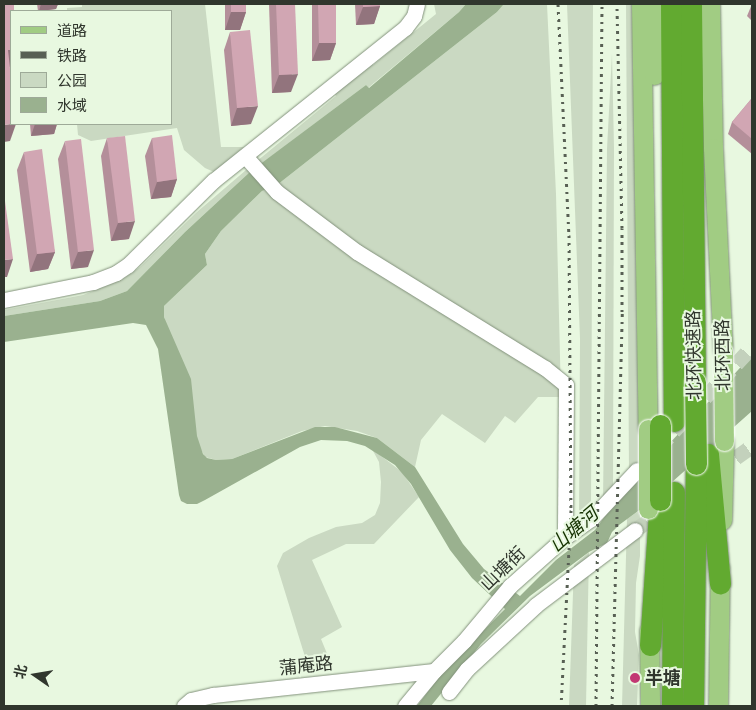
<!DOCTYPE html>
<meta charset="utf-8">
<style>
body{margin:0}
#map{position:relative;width:756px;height:710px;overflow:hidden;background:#e8f8e0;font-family:"Libre Baskerville","Noto Sans SC",serif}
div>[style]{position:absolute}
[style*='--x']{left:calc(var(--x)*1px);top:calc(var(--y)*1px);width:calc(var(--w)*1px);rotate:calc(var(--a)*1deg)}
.green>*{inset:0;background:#cad9c2}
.water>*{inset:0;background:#9ab18f}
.minor-tunnel>*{height:15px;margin-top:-7.5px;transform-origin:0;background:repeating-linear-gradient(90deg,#c3d1bc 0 15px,transparent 0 23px)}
.roads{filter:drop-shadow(0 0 1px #82917b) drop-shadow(0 0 1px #82917b)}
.minor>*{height:15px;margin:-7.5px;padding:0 7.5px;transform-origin:7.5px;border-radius:7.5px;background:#fff}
.major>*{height:19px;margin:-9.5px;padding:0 9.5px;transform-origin:9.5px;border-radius:9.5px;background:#a1cc83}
.highway>*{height:21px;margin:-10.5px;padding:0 10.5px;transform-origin:10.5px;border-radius:10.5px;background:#62aa30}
.rail>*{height:3px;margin-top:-1.5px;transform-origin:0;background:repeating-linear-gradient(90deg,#586054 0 2.5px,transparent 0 7.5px)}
.bridges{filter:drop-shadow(0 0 1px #fff) drop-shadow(0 0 1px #fff)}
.major-bridge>*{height:19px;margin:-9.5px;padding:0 9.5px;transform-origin:9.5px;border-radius:9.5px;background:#a1cc83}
.highway-bridge>*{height:21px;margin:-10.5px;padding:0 10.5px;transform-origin:10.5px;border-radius:10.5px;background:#62aa30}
.wall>*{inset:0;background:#b48f9a}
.shaded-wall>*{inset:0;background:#92747d}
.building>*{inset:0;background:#d1a6b3}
.dots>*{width:14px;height:14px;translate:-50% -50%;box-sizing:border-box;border:2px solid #e8f8e0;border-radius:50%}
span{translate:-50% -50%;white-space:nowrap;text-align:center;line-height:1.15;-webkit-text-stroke:4px #e8f8e0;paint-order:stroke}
.street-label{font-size:18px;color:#30362d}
.poi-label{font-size:18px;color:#30362d;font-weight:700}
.left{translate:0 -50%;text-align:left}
.water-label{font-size:19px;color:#153200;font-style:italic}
.frame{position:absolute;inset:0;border:5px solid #30362d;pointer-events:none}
.legend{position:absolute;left:10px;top:10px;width:162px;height:115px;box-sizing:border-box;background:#e8f8e0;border:1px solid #9eaa98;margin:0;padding:6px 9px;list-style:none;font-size:15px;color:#30362d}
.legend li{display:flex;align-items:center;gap:10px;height:25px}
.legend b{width:25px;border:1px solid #9eaa98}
.north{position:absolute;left:10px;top:650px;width:50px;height:50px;-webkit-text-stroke:4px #e8f8e0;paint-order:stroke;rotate:283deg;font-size:14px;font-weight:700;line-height:20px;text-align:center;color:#30362d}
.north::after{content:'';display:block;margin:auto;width:18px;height:22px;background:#30362d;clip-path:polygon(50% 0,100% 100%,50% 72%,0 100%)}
</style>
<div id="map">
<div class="green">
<i style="clip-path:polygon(82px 4px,205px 4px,221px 147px,244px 147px,214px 172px,205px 168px,184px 150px,177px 128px,91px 141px,78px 135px,77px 124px,171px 124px,171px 11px,67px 11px,67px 8px,82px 7px)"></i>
<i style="clip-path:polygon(434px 4px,466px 4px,459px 12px,368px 88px,366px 85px,257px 167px,257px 161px,336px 96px,333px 90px,370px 60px,373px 65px,436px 14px)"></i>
<i style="clip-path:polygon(504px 4px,547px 4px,556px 194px,561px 397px,538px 397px,515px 423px,505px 416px,485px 443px,442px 414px,421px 440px,415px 467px,377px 438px,357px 431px,325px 426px,302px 431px,232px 459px,216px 460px,205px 457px,198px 444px,163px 313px,164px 306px,207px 265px,205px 254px,221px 231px,262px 191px,277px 185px,497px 12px)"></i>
<i style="clip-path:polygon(567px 4px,593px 4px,591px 513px,579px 525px,580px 339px)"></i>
<i style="clip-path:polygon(626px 4px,636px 4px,642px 458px,629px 473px)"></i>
<i style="clip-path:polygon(612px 54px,614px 148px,613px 492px,603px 502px,607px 149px)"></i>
<i style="clip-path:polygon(246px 170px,251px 171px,185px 232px,127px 291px,100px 301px,4px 316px,4px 310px,83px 295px,123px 279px,140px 267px,197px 212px)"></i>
<i style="clip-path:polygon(372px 449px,402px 472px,419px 497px,374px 544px,346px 544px,312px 560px,342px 627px,321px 639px,333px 668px,310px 673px,277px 566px,283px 553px,309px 538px,336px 527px,362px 523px,375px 515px,380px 503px,381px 482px,379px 462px)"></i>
<i style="clip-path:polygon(640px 510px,640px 556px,636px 583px,635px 632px,639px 655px,637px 706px,622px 706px,627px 519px)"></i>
<i style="clip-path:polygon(589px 552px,586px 706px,569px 706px,574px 565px)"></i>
</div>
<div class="water">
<i style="clip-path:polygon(466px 4px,504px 4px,497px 12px,277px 185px,262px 191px,221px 231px,205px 254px,207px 265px,164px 306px,164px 317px,191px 379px,197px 436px,203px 454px,207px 458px,216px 460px,232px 459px,315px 427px,335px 427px,377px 438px,415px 467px,463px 544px,484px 569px,520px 596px,556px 560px,595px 530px,629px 483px,639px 476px,752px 355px,752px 411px,645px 506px,619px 525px,612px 532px,607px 543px,589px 552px,530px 596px,481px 644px,431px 706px,417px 706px,445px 669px,505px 609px,472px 578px,450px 550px,411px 484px,395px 465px,365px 446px,347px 441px,321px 440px,300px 447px,205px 500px,197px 504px,187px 504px,181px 501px,179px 495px,158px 349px,146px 325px,133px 323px,4px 342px,4px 316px,100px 301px,127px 291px,185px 232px,251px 171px,366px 85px,369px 88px,459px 12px)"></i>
</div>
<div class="minor-tunnel">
<i style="--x:658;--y:448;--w:138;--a:-47.1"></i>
<i style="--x:717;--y:471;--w:43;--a:-35.5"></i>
<i style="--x:635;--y:530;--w:35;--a:-35"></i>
</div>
<div class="roads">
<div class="minor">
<i style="--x:245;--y:156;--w:48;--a:48.4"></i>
<i style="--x:277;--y:192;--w:100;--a:36.9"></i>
<i style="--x:357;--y:252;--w:221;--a:31.7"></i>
<i style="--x:545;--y:368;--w:27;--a:39"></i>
<i style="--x:566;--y:385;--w:152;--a:90.4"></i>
<i style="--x:4;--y:300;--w:91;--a:-11.4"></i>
<i style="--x:93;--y:282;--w:25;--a:-21"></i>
<i style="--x:116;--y:273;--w:14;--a:-34"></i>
<i style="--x:128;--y:265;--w:120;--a:-44.7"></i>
<i style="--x:213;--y:181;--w:246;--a:-38.6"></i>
<i style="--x:405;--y:28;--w:15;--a:-53"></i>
<i style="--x:414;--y:16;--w:12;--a:-76"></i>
<i style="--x:449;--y:692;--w:29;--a:-52"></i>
<i style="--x:467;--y:669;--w:94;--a:-42.8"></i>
<i style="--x:536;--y:605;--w:124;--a:-37.1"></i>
<i style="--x:184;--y:706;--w:9;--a:-41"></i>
<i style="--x:191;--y:700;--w:23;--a:-13"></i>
<i style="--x:213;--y:695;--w:222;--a:-6.2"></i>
<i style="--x:405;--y:706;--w:45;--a:-50.4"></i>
<i style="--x:434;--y:671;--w:42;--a:-45"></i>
<i style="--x:464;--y:641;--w:72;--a:-50.1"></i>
<i style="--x:510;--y:586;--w:74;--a:-41.7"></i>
<i style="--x:565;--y:537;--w:32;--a:-35"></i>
<i style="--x:591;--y:519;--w:67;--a:-46.8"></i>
</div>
<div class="major">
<i style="--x:641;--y:4;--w:425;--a:89.1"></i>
<i style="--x:654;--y:4;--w:71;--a:90"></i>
<i style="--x:710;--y:4;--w:144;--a:88.8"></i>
<i style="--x:713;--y:148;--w:204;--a:87.2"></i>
<i style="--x:722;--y:520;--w:79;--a:-88.5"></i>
<i style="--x:649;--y:630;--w:76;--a:89.2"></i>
<i style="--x:718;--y:706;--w:138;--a:-89.2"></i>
</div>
<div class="highway">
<i style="--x:671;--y:4;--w:417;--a:89.6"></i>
<i style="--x:691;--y:4;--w:378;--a:89.4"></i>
<i style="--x:708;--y:454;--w:130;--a:84.7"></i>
<i style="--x:650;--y:645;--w:145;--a:-86.1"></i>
<i style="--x:672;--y:706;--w:214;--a:-89.5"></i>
<i style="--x:693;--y:706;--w:242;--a:-89.3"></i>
</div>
</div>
<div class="rail">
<i style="--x:558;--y:4;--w:231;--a:87.3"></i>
<i style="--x:569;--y:235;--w:275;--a:89.6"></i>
<i style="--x:571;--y:510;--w:196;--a:92.9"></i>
<i style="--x:596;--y:706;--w:702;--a:-89.51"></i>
<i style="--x:612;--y:706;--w:394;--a:-88.5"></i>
<i style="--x:622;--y:312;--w:84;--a:-90"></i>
<i style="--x:622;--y:228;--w:224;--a:-91.3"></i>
</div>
<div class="bridges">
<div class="major-bridge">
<i style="--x:723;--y:352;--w:89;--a:89.4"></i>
<i style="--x:648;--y:429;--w:80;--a:90"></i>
</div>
<div class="highway-bridge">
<i style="--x:695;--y:382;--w:82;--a:89.3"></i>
<i style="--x:660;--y:500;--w:75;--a:-90"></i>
</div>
</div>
<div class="wall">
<i style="clip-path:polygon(37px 4px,58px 4px,56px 9px,41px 11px,38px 11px)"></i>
<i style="clip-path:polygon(225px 4px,246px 4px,246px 12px,240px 30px,225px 30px)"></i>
<i style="clip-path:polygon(269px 4px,295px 4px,291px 92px,272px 93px)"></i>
<i style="clip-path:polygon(312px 4px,336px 4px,336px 43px,330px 60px,312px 61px)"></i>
<i style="clip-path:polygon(355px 4px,380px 4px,380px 6px,374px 24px,356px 25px)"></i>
<i style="clip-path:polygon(752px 4px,752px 21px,747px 16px)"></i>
<i style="clip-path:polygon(230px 32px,251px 124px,231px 126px,224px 50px)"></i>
<i style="clip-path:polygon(752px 98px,752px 154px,728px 134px,732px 122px)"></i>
<i style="clip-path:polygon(30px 124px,57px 124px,54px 134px,31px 136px)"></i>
<i style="clip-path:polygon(107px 138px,129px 239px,111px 241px,101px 156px)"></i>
<i style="clip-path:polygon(152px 138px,177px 179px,171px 197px,151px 199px,145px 156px)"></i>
<i style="clip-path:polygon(65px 141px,88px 267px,71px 269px,58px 159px)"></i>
<i style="clip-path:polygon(24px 152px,55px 252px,48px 269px,30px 272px,17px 170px)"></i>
</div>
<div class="shaded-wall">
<i style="clip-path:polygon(41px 4px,58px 4px,56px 9px,39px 11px)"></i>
<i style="clip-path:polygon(380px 6px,374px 24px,356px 25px,363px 7px)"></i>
<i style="clip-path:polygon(231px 12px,246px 12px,240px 30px,225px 30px)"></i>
<i style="clip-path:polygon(319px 43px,336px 43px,330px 60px,312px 61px)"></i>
<i style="clip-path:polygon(8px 50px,11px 50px,11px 67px,4px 68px)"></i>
<i style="clip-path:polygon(298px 74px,291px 92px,272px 93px,279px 75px)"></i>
<i style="clip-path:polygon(258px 106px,251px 124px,231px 126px,237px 108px)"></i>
<i style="clip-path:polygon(11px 124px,16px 124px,10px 141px,4px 142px,4px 125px)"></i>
<i style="clip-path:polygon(35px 124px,57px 124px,54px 134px,31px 136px)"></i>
<i style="clip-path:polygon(177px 179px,171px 197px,151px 199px,157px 182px)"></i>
<i style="clip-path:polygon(135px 221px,129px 239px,111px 241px,118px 223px)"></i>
<i style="clip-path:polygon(94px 250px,88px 267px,71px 269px,78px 252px)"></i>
<i style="clip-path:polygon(55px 252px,48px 269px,30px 272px,37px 254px)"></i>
<i style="clip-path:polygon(13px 259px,7px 277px,4px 277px,4px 260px)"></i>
</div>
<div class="building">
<i style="clip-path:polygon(4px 4px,14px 4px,14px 11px,11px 11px,11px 50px,8px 50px,11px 77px,11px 124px,4px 125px)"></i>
<i style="clip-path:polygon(231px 4px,246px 4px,246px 12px,231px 12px)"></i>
<i style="clip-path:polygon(276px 4px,295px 4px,298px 74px,279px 75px)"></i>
<i style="clip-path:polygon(318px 4px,336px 4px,336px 43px,319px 43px)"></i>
<i style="clip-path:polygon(363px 4px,380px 4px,380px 6px,363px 7px)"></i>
<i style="clip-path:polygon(250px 30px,258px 106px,237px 108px,230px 32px)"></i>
<i style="clip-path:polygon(752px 98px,752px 139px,732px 122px)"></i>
<i style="clip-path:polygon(172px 135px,177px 179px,157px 182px,152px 138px)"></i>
<i style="clip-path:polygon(125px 136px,135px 221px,118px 223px,107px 138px)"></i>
<i style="clip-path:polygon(81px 139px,94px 250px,78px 252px,65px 141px)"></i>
<i style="clip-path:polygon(42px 149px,55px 252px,37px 254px,24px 152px)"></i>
<i style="clip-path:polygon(4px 194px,13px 259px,4px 260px)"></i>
</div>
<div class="dots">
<i style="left:635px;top:678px;background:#c23873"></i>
</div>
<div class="street-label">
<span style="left:694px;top:355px;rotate:-91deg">北环快速路</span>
<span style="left:723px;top:355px;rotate:-91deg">北环西路</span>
<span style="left:503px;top:569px;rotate:-44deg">山塘街</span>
<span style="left:306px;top:666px;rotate:-6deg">蒲庵路</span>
</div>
<div class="poi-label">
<span class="left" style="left:645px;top:678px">半塘</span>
</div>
<div class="water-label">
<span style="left:574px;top:530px;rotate:-41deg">山塘河</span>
</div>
<div class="frame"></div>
<ul class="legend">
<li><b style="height:6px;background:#a1cc83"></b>道路</li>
<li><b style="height:6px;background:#586054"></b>铁路</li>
<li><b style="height:14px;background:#cad9c2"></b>公园</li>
<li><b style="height:14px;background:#9ab18f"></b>水域</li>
</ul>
<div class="north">北</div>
</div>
